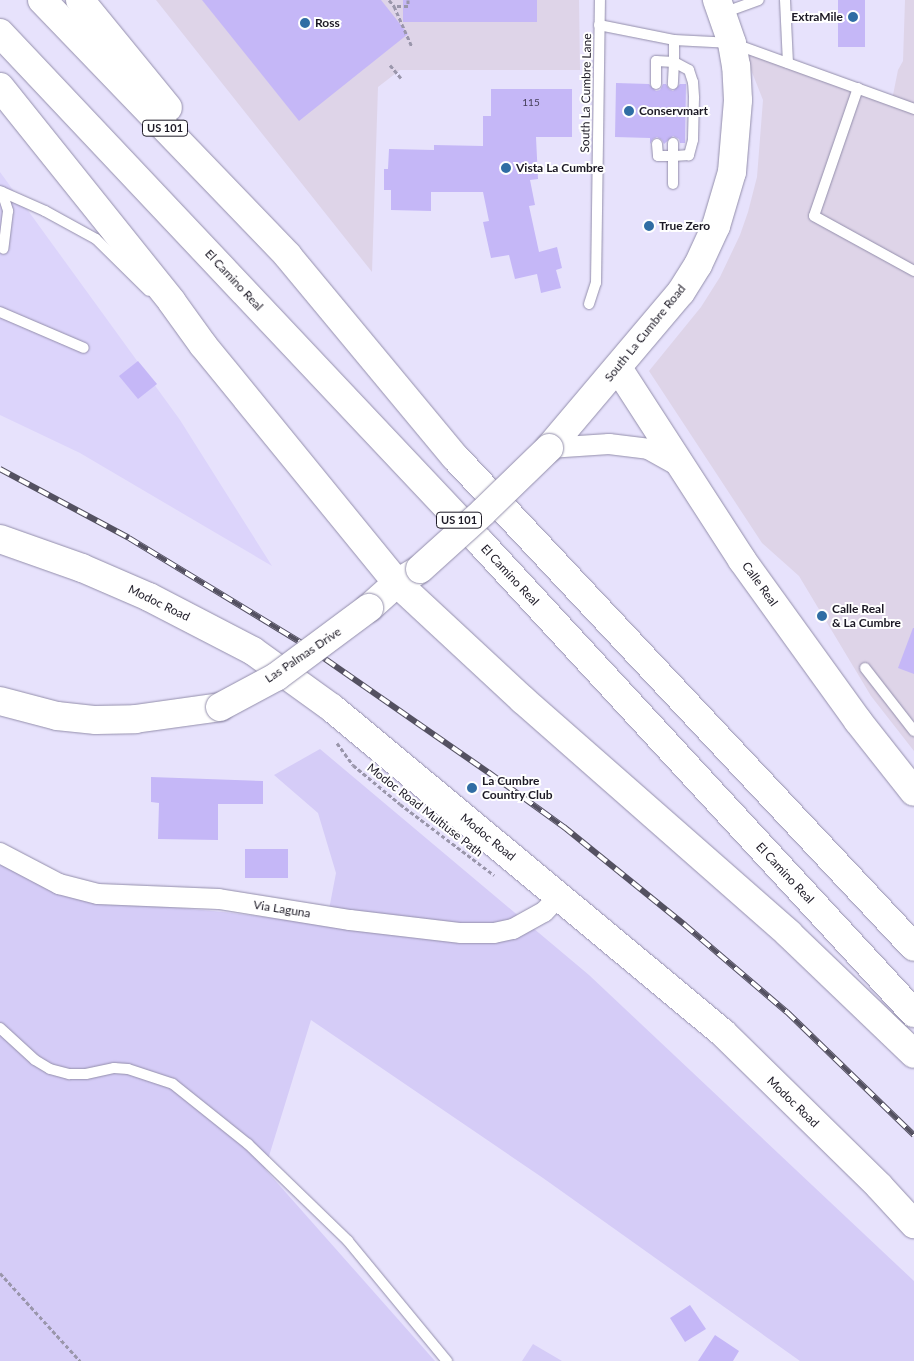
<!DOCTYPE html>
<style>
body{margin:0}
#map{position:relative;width:914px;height:1361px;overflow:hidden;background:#e7e2fc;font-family:Lato,sans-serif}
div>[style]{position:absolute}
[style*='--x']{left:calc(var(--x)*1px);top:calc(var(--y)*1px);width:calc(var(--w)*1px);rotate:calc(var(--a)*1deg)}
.commercial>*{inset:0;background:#ded4e8}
.built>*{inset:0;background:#dcd4fb}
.green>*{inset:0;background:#d5ccf7}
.building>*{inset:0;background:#c5b7f7}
.path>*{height:3px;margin-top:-1.5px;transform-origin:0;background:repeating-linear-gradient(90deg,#9a96ab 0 4px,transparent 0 6.5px)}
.roads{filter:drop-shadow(0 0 1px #938eab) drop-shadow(0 0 1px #938eab)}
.lane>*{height:10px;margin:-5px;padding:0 5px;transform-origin:5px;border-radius:5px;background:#fff}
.street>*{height:20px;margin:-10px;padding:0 10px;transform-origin:10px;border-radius:10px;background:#fff}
.secondary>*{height:28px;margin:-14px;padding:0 14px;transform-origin:14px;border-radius:14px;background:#fff}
.highway>*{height:28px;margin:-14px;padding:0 14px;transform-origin:14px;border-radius:14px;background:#fff}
.rail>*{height:5.5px;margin-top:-2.75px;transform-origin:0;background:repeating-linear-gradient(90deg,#fff 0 11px,#545161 0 22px);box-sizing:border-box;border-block:1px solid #545161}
.bridges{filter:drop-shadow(0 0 1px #938eab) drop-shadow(0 0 1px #938eab)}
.secondary-bridge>*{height:28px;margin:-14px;padding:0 14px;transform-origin:14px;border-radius:14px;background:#fff}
.dots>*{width:14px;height:14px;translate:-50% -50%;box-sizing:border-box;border:2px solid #fff;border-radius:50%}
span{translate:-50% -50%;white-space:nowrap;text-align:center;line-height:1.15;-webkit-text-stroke:4px #fff;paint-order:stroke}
.number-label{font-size:10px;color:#46405a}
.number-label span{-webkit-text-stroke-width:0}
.shield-label span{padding:1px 4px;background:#fff;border:1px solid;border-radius:4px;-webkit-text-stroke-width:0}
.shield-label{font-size:11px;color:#1c1925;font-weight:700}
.poi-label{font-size:12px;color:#1c1925;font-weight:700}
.right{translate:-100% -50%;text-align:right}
.left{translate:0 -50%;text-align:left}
.street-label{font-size:12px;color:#1c1925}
</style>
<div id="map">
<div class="commercial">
<i style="clip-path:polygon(156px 0,579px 0,580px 70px,400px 70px,378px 87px,372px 272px)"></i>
<i style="clip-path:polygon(905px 0,914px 0,914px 751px,871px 696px,799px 576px,762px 543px,649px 371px,701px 307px,720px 277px,740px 235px,748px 212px,757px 177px,763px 100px,742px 47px,892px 100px,898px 70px,903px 61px)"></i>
</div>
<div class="built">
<i style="clip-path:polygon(0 172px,180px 420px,272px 566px,80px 453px,0 415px)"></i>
</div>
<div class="green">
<i style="clip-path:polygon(320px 749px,589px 975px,914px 1281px,914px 1361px,800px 1361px,543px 1178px,311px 1020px,265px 1169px,435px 1361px,0 1361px,0 862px,102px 901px,224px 912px,326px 925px,336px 873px,318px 813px,274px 775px)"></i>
<i style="clip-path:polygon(533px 1344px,562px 1361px,522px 1361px)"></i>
</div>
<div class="building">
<i style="clip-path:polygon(202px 0,381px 0,408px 34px,299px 121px)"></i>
<i style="clip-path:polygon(403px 0,537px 0,537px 22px,403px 22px)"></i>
<i style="clip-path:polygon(838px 0,865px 0,865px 47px,838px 47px)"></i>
<i style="clip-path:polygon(616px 83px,649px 84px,656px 91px,660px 90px,663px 84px,666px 84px,669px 89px,673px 91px,680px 84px,686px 84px,685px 143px,680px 143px,679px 139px,673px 136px,664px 144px,662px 140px,657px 137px,653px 139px,650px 144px,650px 138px,615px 137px)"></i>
<i style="clip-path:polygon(491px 89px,572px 89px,572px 137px,536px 137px,538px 179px,530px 180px,535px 205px,529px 206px,539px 252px,557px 247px,562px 268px,556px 270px,561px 288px,541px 293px,537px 274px,515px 279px,509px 255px,491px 258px,483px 222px,489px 221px,483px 192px,431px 192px,431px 211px,391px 210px,391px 190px,384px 190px,384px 169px,388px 169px,389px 149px,434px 150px,434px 145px,483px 146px,483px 116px,491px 116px)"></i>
<i style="clip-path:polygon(138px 361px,157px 384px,138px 399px,119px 376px)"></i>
<i style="clip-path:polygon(913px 628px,914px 628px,914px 674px,898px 668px)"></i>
<i style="clip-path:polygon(151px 777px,263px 781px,263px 804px,218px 804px,218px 840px,158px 839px,159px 803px,151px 802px)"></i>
<i style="clip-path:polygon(245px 849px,288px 849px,288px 878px,245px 878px)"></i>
<i style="clip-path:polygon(690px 1305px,706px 1329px,685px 1342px,670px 1318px)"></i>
<i style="clip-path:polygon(715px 1335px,739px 1351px,733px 1361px,698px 1361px)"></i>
</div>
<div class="path">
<i style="--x:389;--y:0;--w:8;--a:50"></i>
<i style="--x:408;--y:0;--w:6;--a:90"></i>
<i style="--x:408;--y:6;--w:14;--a:180"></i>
<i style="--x:394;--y:6;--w:45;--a:66.3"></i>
<i style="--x:390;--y:65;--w:17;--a:50"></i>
<i style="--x:337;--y:743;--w:27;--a:54"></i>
<i style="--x:353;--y:765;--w:61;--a:39.7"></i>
<i style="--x:400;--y:804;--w:118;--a:37.1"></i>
<i style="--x:0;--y:1273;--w:119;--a:47.7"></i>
</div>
<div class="roads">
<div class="lane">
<i style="--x:785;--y:0;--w:63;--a:87.3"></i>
<i style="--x:723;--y:13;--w:38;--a:-20"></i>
<i style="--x:599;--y:25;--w:76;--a:11.3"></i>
<i style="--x:674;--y:40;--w:22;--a:90"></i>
<i style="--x:674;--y:62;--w:17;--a:28"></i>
<i style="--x:689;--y:70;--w:13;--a:72"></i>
<i style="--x:693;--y:82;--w:16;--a:86"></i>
<i style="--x:694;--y:98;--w:42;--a:91.4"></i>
<i style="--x:693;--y:140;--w:16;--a:105"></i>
<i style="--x:689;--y:155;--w:16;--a:176"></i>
<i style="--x:673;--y:156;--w:13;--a:-90"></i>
<i style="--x:674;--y:40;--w:58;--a:3"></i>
<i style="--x:732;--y:43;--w:194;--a:19.9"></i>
<i style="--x:656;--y:84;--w:23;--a:-90"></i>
<i style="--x:656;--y:61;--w:18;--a:3"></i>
<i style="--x:674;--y:62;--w:22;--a:93"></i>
<i style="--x:858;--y:88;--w:135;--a:109"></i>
<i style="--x:814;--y:216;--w:114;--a:28.8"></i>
<i style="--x:657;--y:144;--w:12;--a:85"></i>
<i style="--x:658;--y:156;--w:15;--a:0"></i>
<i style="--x:673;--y:156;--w:28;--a:90"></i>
<i style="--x:0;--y:191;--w:49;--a:24"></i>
<i style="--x:45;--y:211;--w:58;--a:28.8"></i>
<i style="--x:96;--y:239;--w:74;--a:44.5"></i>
<i style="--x:2;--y:192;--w:20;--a:72"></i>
<i style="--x:8;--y:211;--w:38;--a:97"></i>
<i style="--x:589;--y:304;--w:22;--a:-72"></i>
<i style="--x:596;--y:283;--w:283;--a:-89.2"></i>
<i style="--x:0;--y:312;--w:91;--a:23.2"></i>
<i style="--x:865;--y:668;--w:80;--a:52.1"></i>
<i style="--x:0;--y:1028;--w:47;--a:42.4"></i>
<i style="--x:35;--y:1060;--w:17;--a:31"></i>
<i style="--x:50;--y:1069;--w:20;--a:15"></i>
<i style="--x:69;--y:1074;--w:17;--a:0"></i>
<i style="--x:86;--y:1074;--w:29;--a:-12"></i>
<i style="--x:114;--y:1068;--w:14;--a:4"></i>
<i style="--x:128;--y:1069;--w:47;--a:18.4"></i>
<i style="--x:173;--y:1084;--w:96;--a:38.7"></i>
<i style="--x:248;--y:1144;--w:139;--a:44.1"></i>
<i style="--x:348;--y:1241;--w:156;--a:50.5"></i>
</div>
<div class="street">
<i style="--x:549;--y:448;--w:60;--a:-3.8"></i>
<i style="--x:609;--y:444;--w:39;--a:7"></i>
<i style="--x:648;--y:449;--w:38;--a:29"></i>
<i style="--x:0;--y:853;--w:67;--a:27.7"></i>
<i style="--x:59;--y:884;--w:40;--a:14.4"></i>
<i style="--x:98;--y:894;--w:121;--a:2.4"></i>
<i style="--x:219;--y:899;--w:133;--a:9.1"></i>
<i style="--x:350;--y:920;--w:112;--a:6.7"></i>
<i style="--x:461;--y:933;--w:33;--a:0"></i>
<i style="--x:494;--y:933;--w:19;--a:-12"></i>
<i style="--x:513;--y:929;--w:35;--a:-29"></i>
<i style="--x:544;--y:912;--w:22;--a:-47"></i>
</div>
<div class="secondary">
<i style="--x:618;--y:368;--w:229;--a:57.1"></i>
<i style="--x:742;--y:560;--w:198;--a:54.2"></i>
<i style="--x:858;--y:721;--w:90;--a:51.7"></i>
<i style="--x:549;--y:448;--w:204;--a:-49.8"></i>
<i style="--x:681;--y:292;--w:32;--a:-58"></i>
<i style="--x:698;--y:265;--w:43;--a:-65.2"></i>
<i style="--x:716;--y:226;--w:56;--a:-73.5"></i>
<i style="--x:732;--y:172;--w:72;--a:-85.2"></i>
<i style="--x:738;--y:100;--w:34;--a:-93"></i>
<i style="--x:736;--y:66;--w:23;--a:-100"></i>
<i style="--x:732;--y:43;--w:46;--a:-109.2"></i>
<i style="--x:0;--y:539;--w:87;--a:19.5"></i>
<i style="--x:82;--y:568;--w:73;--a:23.4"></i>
<i style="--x:149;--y:597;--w:117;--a:27.4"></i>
<i style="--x:253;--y:651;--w:97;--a:35.8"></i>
<i style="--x:332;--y:708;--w:508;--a:39.73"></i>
<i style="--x:723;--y:1033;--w:219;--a:44.4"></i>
<i style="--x:879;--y:1186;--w:52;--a:47.4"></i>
<i style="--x:369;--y:608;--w:38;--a:-42"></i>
<i style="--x:397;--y:583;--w:23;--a:-31"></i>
<i style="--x:0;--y:701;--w:59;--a:14.7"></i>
<i style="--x:57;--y:716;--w:39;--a:6"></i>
<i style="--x:96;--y:720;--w:39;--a:-1"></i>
<i style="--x:135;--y:719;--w:86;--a:-8"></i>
</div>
<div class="highway">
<i style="--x:42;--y:0;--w:355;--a:46.1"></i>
<i style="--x:288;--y:256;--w:261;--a:50.3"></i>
<i style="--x:455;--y:457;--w:671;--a:46.87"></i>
<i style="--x:80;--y:0;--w:139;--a:50.8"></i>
<i style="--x:0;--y:33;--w:701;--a:46.68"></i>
<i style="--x:481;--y:543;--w:639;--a:47.35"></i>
<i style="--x:0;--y:87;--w:275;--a:51.3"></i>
<i style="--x:172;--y:302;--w:53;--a:54.2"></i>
<i style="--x:203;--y:345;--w:307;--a:50.8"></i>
<i style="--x:397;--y:583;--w:172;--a:42.9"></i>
<i style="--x:523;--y:700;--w:354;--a:41.3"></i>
<i style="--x:789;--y:934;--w:173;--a:43.8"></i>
</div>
</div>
<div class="rail">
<i style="--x:0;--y:469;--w:146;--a:28.1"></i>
<i style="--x:129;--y:538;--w:210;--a:31.3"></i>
<i style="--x:308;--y:647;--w:219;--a:34.8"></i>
<i style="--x:488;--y:772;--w:94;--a:35.9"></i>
<i style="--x:564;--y:827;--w:156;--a:39"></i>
<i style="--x:685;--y:925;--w:134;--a:40.5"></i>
<i style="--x:787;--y:1012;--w:177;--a:44.1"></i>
</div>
<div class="bridges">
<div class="secondary-bridge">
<i style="--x:420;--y:569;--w:85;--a:-42.1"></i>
<i style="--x:483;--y:512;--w:92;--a:-44.1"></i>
<i style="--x:220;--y:707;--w:64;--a:-28.2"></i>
<i style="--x:276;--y:677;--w:116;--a:-36.6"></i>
</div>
</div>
<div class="dots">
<i style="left:853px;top:17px;background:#306da4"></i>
<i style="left:305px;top:23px;background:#306da4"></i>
<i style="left:629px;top:111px;background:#306da4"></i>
<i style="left:506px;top:168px;background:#306da4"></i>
<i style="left:649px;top:226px;background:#306da4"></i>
<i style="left:822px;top:616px;background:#306da4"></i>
<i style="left:472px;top:788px;background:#306da4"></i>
</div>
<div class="number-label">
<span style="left:531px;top:103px">115</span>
</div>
<div class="shield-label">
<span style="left:165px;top:128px">US 101</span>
<span style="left:459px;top:520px">US 101</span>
</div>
<div class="poi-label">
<span class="right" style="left:843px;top:17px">ExtraMile</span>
<span class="left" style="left:315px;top:23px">Ross</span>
<span class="left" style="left:639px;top:111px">Conservmart</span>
<span class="left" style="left:516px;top:168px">Vista La Cumbre</span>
<span class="left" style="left:659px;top:226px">True Zero</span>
<span class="left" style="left:832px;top:616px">Calle Real<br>&amp; La Cumbre</span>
<span class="left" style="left:482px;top:788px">La Cumbre<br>Country Club</span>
</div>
<div class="street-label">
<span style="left:586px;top:93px;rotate:-89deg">South La Cumbre Lane</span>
<span style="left:234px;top:280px;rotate:47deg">El Camino Real</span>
<span style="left:645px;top:333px;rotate:-51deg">South La Cumbre Road</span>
<span style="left:510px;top:575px;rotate:47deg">El Camino Real</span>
<span style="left:760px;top:584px;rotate:54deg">Calle Real</span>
<span style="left:159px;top:603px;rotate:26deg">Modoc Road</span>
<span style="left:303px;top:655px;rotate:-34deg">Las Palmas Drive</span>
<span style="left:425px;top:810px;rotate:38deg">Modoc Road Multiuse Path</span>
<span style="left:488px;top:837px;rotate:39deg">Modoc Road</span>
<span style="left:785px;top:873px;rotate:47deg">El Camino Real</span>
<span style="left:282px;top:909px;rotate:9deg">Via Laguna</span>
<span style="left:793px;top:1102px;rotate:44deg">Modoc Road</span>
</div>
</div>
